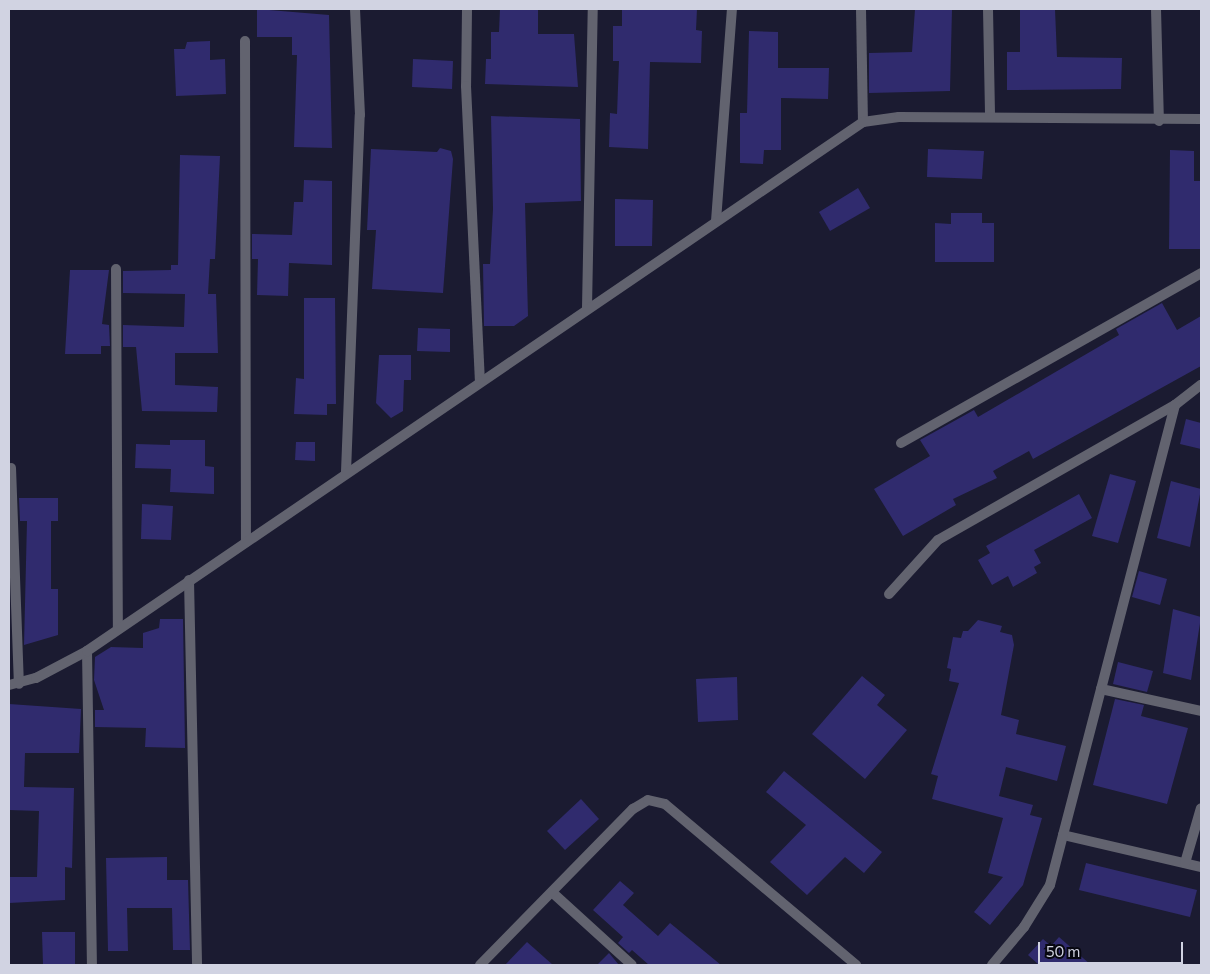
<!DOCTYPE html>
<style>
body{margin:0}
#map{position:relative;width:1210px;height:974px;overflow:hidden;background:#1b1b31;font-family:Commissioner,sans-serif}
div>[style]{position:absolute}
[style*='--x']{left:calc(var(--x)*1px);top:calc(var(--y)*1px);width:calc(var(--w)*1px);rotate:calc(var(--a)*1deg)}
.building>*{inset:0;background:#302b6e}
.minor>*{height:10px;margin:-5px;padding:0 5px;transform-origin:5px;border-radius:5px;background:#62636f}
.tertiary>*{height:10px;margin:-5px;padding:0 5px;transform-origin:5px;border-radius:5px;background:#62636f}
span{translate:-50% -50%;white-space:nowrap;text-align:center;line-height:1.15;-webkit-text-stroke:4px #070710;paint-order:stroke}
.frame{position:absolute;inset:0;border:10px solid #d1d3e2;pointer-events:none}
.scale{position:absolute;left:1038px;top:942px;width:145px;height:22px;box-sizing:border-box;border:2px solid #d1d3e2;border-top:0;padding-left:6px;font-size:15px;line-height:18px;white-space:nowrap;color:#d1d3e2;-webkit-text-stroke:4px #070710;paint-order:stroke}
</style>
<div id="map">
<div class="building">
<i style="clip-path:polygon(257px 9px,329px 15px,332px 148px,294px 147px,297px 55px,292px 55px,292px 37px,257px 37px)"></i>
<i style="clip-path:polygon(500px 9px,538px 9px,538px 34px,574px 34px,578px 87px,485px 84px,486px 59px,491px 59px,491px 32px,499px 32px)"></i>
<i style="clip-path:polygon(622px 9px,697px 9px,696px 30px,702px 31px,701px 63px,650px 62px,648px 149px,609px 147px,610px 113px,617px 114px,619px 61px,613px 61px,613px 26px,622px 26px)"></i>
<i style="clip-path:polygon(915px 9px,952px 9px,950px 91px,869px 93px,869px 53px,912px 52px)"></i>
<i style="clip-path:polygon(1020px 9px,1055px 9px,1057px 57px,1122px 58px,1121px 89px,1007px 90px,1007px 52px,1020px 52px)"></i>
<i style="clip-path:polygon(749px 31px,778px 32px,778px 68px,829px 68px,828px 99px,781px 98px,781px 150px,764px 150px,763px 164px,740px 163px,740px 113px,747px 113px)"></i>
<i style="clip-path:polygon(210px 41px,210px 60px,225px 59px,226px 94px,176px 96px,174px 49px,185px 49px,187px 42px)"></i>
<i style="clip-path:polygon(413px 59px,453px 61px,452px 89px,412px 87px)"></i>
<i style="clip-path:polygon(491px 116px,580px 119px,581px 201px,525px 203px,528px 316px,514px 326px,484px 326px,483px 264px,490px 264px,493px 209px)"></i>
<i style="clip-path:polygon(440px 148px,451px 151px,453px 159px,443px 293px,372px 289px,376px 230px,367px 230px,371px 149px,437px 152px)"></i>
<i style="clip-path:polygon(928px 149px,984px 151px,982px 179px,927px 177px)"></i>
<i style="clip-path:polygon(1170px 150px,1194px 151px,1194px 181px,1201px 181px,1201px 249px,1169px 249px)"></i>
<i style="clip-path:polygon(180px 155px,220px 156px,215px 259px,210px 259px,208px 294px,216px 294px,218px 353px,175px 353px,175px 385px,218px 387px,217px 412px,142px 411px,136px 347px,123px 347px,123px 325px,184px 327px,185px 294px,123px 293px,123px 271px,171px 270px,171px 265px,178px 265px)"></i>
<i style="clip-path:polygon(304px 180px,332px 181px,332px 265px,289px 263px,288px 296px,257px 295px,258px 259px,252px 259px,252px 234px,292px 235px,294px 202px,303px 202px)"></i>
<i style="clip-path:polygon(858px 188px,870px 208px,830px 231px,819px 212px)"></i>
<i style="clip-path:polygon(615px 199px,653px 200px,652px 246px,615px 246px)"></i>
<i style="clip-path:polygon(951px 213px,982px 213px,982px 223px,994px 223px,994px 262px,935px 262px,935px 223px,951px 224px)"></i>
<i style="clip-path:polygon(70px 270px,109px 270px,102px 324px,109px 325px,110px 346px,101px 346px,101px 354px,65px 354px)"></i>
<i style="clip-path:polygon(304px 298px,335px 298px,336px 404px,327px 404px,327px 415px,294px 414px,296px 378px,304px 379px)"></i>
<i style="clip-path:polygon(1162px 303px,1177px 330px,1201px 316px,1201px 366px,1033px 459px,1029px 451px,993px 471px,997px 478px,953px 499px,956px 505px,903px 536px,874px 489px,930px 456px,920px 440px,974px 410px,978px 417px,1119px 335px,1116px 329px)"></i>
<i style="clip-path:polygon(418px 328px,450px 329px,450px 352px,417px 351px)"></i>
<i style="clip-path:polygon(379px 355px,411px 355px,411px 380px,404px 380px,403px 411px,391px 418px,376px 403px)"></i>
<i style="clip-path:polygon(1186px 419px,1201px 423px,1201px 449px,1180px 444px)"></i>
<i style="clip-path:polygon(170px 440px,205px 440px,205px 466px,214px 467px,214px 494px,170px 492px,171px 469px,135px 468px,136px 444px,170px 445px)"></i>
<i style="clip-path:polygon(296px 442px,315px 442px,315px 461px,295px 460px)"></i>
<i style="clip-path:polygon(1110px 474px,1136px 481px,1118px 543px,1092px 536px)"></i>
<i style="clip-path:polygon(1171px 481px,1201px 489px,1190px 547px,1157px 538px)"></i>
<i style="clip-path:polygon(1079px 494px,1092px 518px,1034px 550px,1041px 563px,1034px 567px,1037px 573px,1013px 587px,1008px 576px,992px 585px,978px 560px,990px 553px,986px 546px)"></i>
<i style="clip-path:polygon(19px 498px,58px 498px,58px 521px,51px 521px,51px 589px,58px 589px,58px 635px,24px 645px,27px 521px,20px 521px)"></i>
<i style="clip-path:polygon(142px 504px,173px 506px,171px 540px,141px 539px)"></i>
<i style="clip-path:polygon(1139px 571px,1167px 579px,1160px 605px,1132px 597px)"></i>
<i style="clip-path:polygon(1173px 609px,1201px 617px,1191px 680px,1163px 673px)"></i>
<i style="clip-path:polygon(160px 619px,183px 619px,185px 748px,145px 747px,146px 728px,95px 727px,95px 710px,104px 710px,94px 680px,95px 657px,111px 647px,143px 648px,143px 633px,159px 628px)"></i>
<i style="clip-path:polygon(978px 620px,1002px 626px,1000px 632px,1012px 635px,1014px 645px,1001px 715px,1019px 720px,1016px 734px,1066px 746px,1057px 781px,1006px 767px,999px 796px,1033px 805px,1030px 815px,1042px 818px,1023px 885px,990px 925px,974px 912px,1003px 877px,988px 873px,1003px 818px,932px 799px,938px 776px,931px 774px,959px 683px,949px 681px,951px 669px,947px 668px,953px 637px,961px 638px,963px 631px,968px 631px)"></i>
<i style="clip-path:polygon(1118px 662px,1153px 671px,1147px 692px,1113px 684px)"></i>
<i style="clip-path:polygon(862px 676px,885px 695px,877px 705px,907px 730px,865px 779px,812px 734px)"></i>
<i style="clip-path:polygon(737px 677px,738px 720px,698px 722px,696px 679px)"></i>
<i style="clip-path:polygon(1115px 699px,1144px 705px,1141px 716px,1188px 728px,1167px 804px,1093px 785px)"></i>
<i style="clip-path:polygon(9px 704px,81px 709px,79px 753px,25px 753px,24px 787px,74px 788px,72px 868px,65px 867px,65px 900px,9px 903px,9px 877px,37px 877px,39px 811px,9px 810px)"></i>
<i style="clip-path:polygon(784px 771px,882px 852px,864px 873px,845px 857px,807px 895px,770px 862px,806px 825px,766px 792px)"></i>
<i style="clip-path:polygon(581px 799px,599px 819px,565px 850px,547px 831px)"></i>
<i style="clip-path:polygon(167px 857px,167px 880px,188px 880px,190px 950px,173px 950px,172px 908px,127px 908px,128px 951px,108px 951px,106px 858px)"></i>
<i style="clip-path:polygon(1086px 863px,1197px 890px,1190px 917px,1079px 890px)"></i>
<i style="clip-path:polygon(620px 881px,634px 893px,623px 905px,658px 936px,670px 923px,721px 965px,649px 965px,632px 950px,629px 953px,618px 943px,623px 937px,593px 910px)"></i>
<i style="clip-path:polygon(42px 932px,75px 932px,75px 965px,43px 965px)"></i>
<i style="clip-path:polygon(1059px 937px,1091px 965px,1039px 965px,1028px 955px,1043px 939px,1051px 946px)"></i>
<i style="clip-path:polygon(527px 942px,553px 965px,505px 965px)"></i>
<i style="clip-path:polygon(609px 953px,619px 965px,597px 965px)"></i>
</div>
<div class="minor">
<i style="--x:467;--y:9;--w:77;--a:90.7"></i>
<i style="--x:466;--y:86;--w:295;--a:87.3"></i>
<i style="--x:861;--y:9;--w:113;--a:89"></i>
<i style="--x:988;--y:9;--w:108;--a:88.9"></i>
<i style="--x:1156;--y:9;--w:112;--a:88.5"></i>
<i style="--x:245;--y:41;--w:501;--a:89.89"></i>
<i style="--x:716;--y:221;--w:213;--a:-85.7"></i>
<i style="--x:116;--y:269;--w:360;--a:89.7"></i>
<i style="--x:587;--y:308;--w:299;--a:-88.9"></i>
<i style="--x:901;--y:443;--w:345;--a:-29.5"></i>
<i style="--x:11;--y:468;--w:216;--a:87.9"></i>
<i style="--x:346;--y:472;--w:357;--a:-87.8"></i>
<i style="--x:360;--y:115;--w:106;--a:-92.7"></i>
<i style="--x:189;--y:580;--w:385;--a:88.8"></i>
<i style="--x:889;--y:594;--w:73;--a:-47.8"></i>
<i style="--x:938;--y:540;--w:273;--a:-29.7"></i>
<i style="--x:1175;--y:405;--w:33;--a:-38"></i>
<i style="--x:87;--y:651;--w:314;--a:89.1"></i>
<i style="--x:1101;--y:689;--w:102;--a:12.4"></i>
<i style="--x:1063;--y:835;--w:142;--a:13.1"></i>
<i style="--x:1185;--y:863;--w:57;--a:-73.8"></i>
<i style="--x:554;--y:894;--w:105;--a:42.3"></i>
<i style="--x:480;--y:965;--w:219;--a:-45.6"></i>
<i style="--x:633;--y:809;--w:17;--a:-31"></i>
<i style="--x:648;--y:800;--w:17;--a:13"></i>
<i style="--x:665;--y:804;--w:250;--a:40.1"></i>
<i style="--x:992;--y:965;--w:50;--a:-49.9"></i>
<i style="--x:1024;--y:927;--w:49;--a:-58.2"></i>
<i style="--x:1050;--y:885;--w:496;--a:-75.4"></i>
</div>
<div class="tertiary">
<i style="--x:9;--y:685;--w:28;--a:-15"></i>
<i style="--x:36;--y:678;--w:58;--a:-27.9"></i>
<i style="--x:87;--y:651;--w:939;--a:-34.28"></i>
<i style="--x:863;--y:122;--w:36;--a:-8"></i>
<i style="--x:899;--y:117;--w:302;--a:0.4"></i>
</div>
<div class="frame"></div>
<div class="scale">50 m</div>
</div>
